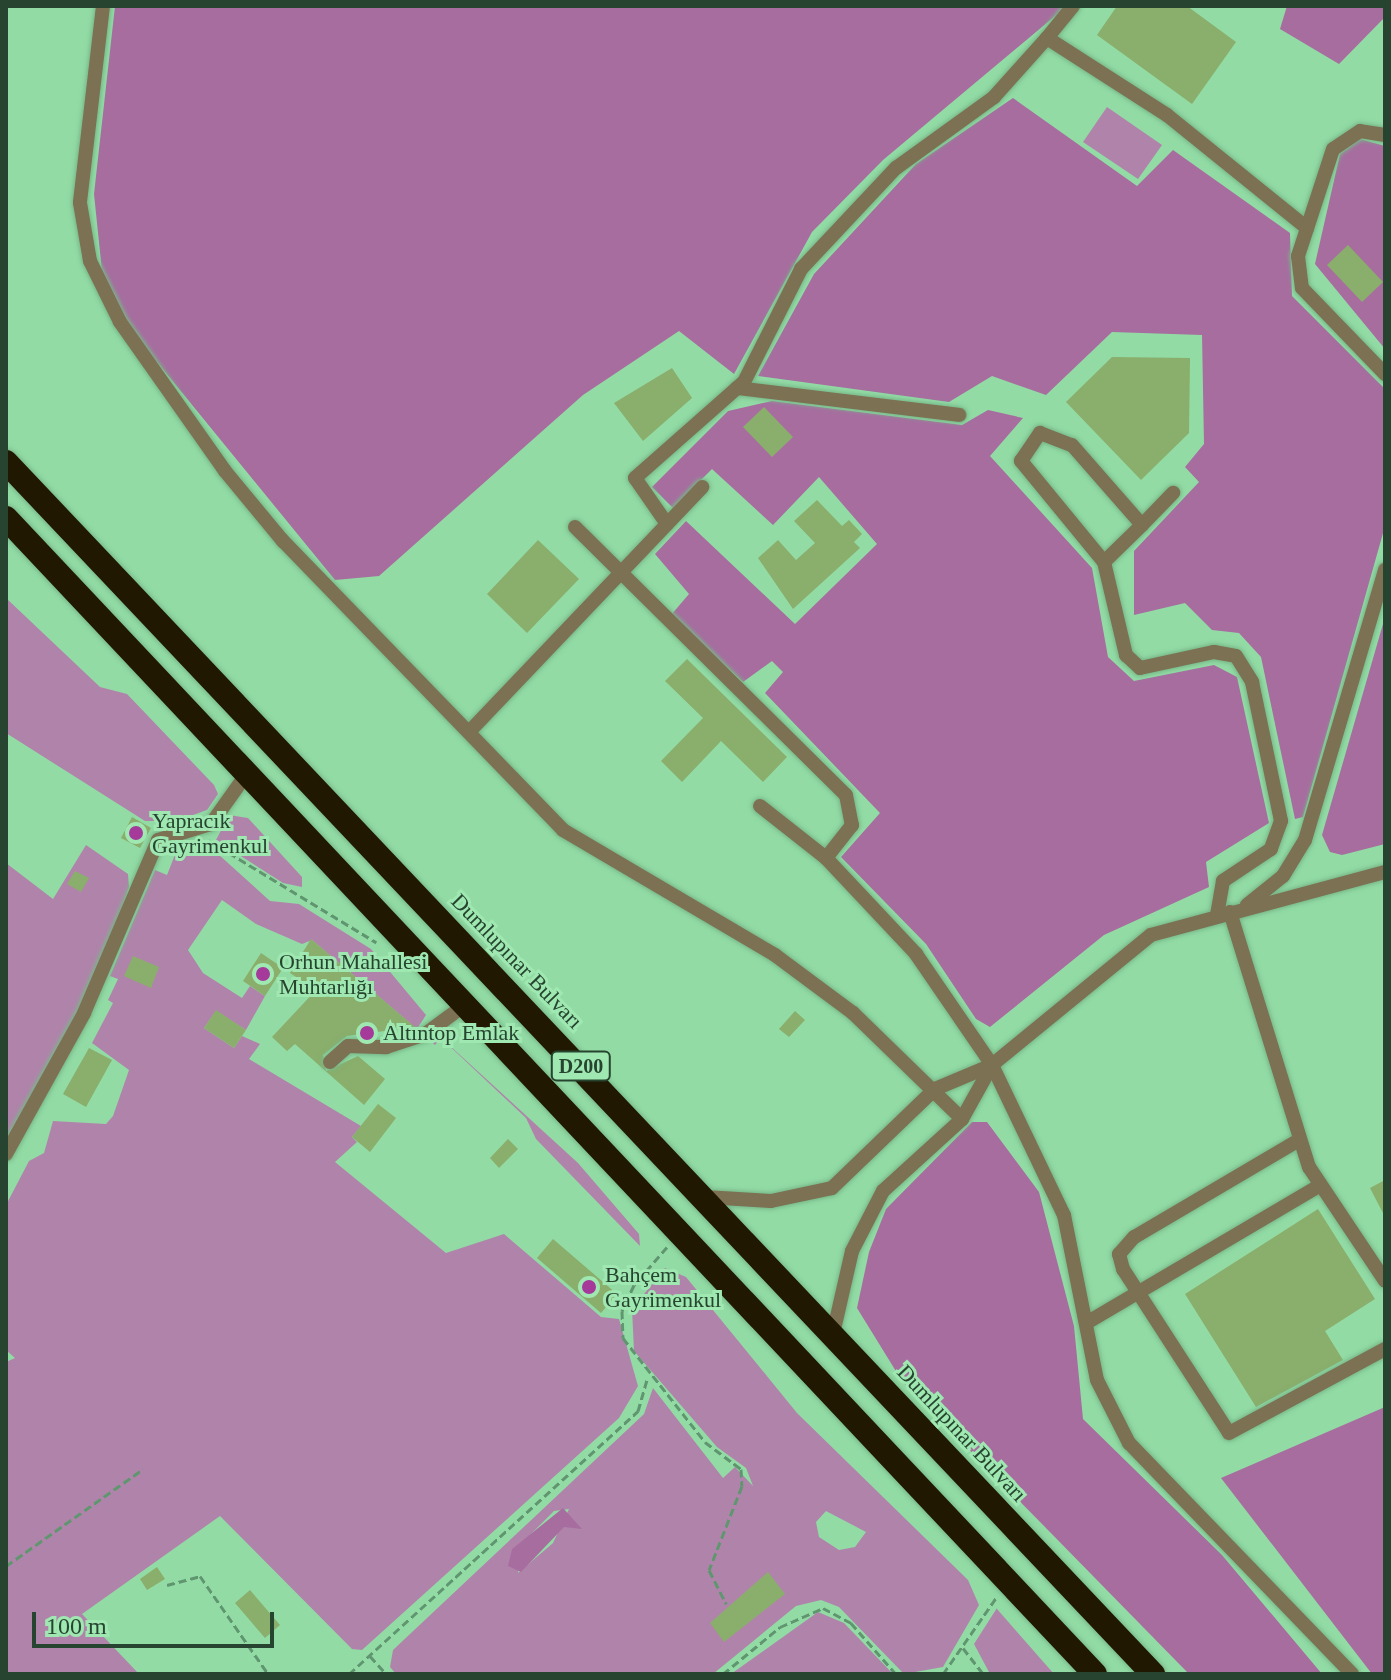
<!DOCTYPE html>
<meta charset="utf-8">
<style>
body{margin:0}
#map{position:relative;width:1391px;height:1680px;overflow:hidden;background:#92dba5;font-family:Georgia,serif}
div>[style]{position:absolute}
[style*='--x']{left:calc(var(--x)*1px);top:calc(var(--y)*1px);width:calc(var(--w)*1px);rotate:calc(var(--a)*1deg)}
.green>*{inset:0;background:#b084aa}
.forest>*{inset:0;background:#a76d9f}
.building>*{inset:0;background:#8aae6b}
.path>*{height:3px;margin-top:-1.5px;transform-origin:0;background:repeating-linear-gradient(90deg,#60966f 0 8px,transparent 0 12px)}
.roads{filter:drop-shadow(0 0 2px #78b789) drop-shadow(0 0 2px #78b789)}
.minor>*{height:14px;margin:-7px;padding:0 7px;transform-origin:7px;border-radius:7px;background:#7c7152}
.highway>*{height:24px;margin:-12px;padding:0 12px;transform-origin:12px;border-radius:12px;background:#201801}
.dots>*{width:22px;height:22px;translate:-50% -50%;box-sizing:border-box;border:4px solid #9fe8b1;border-radius:50%}
span{translate:-50% -50%;white-space:nowrap;text-align:center;line-height:1.15;-webkit-text-stroke:6px #9fe8b1;paint-order:stroke}
.shield-label span{padding:2px 6px;background:#9fe8b1;border:2px solid;border-radius:6px;-webkit-text-stroke-width:0}
.shield-label{font-size:20px;color:#26442f;font-weight:700}
.poi-label{font-size:22px;color:#26442f}
.left{translate:0 -50%;text-align:left}
.street-label{font-size:22px;color:#26442f}
.frame{position:absolute;inset:0;border:8px solid #26442f;pointer-events:none}
.scale{position:absolute;left:32px;top:1612px;width:242px;height:36px;box-sizing:border-box;border:4px solid #26442f;border-top:0;padding-left:10px;font-size:24px;line-height:28px;white-space:nowrap;color:#26442f;-webkit-text-stroke:6px #9fe8b1;paint-order:stroke}
</style>
<div id="map">
<div class="green">
<i style="clip-path:polygon(1107px 107px,1162px 145px,1138px 179px,1083px 142px)"></i>
<i style="clip-path:polygon(6px 598px,100px 687px,127px 694px,214px 785px,218px 794px,207px 810px,176px 821px,145px 821px,6px 733px)"></i>
<i style="clip-path:polygon(229px 815px,248px 818px,302px 877px,302px 887px,283px 883px,216px 840px)"></i>
<i style="clip-path:polygon(86px 845px,128px 874px,129px 887px,100px 970px,6px 1147px,6px 863px,53px 899px)"></i>
<i style="clip-path:polygon(208px 845px,270px 901px,299px 904px,371px 949px,426px 1015px,417px 1029px,312px 940px,302px 944px,256px 924px,222px 900px,188px 950px,203px 973px,242px 998px,250px 986px,265px 996px,246px 1030px,216px 1011px,204px 1028px,234px 1048px,242px 1036px,260px 1044px,249px 1059px,361px 1126px,352px 1137px,357px 1142px,335px 1162px,446px 1253px,504px 1234px,601px 1317px,619px 1319px,638px 1386px,619px 1418px,362px 1650px,352px 1649px,220px 1516px,82px 1614px,139px 1674px,6px 1674px,6px 1362px,15px 1358px,6px 1350px,6px 1205px,29px 1161px,44px 1153px,53px 1121px,106px 1124px,113px 1116px,129px 1070px,92px 1043px,113px 1003px,108px 1000px,118px 979px,110px 976px,155px 870px,167px 875px,178px 847px)"></i>
<i style="clip-path:polygon(437px 1034px,578px 1163px,639px 1234px,640px 1246px,536px 1139px,526px 1118px,441px 1038px,435px 1045px,426px 1037px)"></i>
<i style="clip-path:polygon(evenodd,665px 1268px,686px 1277px,797px 1413px,968px 1580px,979px 1605px,943px 1667px,904px 1674px,839px 1607px,821px 1600px,796px 1606px,713px 1674px,396px 1674px,390px 1667px,393px 1650px,644px 1414px,653px 1388px,723px 1478px,735px 1467px,753px 1486px,746px 1468px,717px 1447px,634px 1351px,632px 1309px,665px 1268px,569px 1509px,553px 1543px,518px 1573px,522px 1543px,554px 1511px,569px 1509px,665px 1268px,826px 1511px,866px 1532px,855px 1547px,839px 1550px,819px 1537px,816px 1522px,826px 1511px)"></i>
<i style="clip-path:polygon(997px 1608px,997px 1609px,1054px 1674px,990px 1674px,974px 1644px)"></i>
<i style="clip-path:polygon(818px 1612px,844px 1623px,893px 1674px,731px 1674px)"></i>
</div>
<div class="forest">
<i style="clip-path:polygon(115px 6px,1067px 6px,883px 160px,812px 232px,734px 374px,679px 331px,583px 395px,379px 576px,335px 580px,135px 335px,103px 281px,94px 194px)"></i>
<i style="clip-path:polygon(1287px 6px,1385px 6px,1385px 17px,1339px 64px,1280px 29px)"></i>
<i style="clip-path:polygon(1013px 98px,1137px 186px,1173px 150px,1290px 233px,1292px 296px,1385px 389px,1385px 526px,1303px 817px,1295px 819px,1261px 657px,1239px 633px,1212px 630px,1185px 603px,1134px 615px,1134px 551px,1199px 482px,1185px 467px,1204px 444px,1202px 335px,1112px 332px,1046px 395px,992px 376px,949px 402px,758px 376px,814px 274px,916px 164px)"></i>
<i style="clip-path:polygon(1360px 139px,1385px 146px,1385px 349px,1315px 264px,1340px 154px)"></i>
<i style="clip-path:polygon(772px 401px,962px 425px,988px 410px,1023px 418px,990px 456px,1092px 568px,1108px 657px,1134px 681px,1214px 665px,1237px 677px,1269px 823px,1206px 862px,1209px 887px,1104px 935px,990px 1027px,976px 1019px,926px 944px,841px 857px,880px 813px,765px 693px,783px 672px,772px 661px,743px 682px,671px 615px,689px 594px,655px 554px,686px 521px,795px 624px,877px 544px,819px 477px,773px 525px,712px 469px,673px 508px,652px 487px,728px 411px)"></i>
<i style="clip-path:polygon(1385px 617px,1385px 844px,1342px 855px,1330px 852px,1322px 835px)"></i>
<i style="clip-path:polygon(972px 1122px,987px 1122px,1039px 1192px,1074px 1326px,1083px 1419px,1222px 1555px,1322px 1674px,1189px 1674px,902px 1381px,857px 1308px,869px 1252px,886px 1209px)"></i>
<i style="clip-path:polygon(1385px 1407px,1385px 1674px,1372px 1674px,1221px 1478px)"></i>
<i style="clip-path:polygon(563px 1508px,582px 1529px,564px 1527px,521px 1572px,508px 1566px,512px 1549px)"></i>
</div>
<div class="building">
<i style="clip-path:polygon(1117px 6px,1187px 6px,1236px 42px,1192px 104px,1097px 35px)"></i>
<i style="clip-path:polygon(1348px 245px,1383px 282px,1362px 302px,1327px 265px)"></i>
<i style="clip-path:polygon(1112px 357px,1190px 358px,1189px 433px,1141px 480px,1066px 402px)"></i>
<i style="clip-path:polygon(672px 368px,692px 398px,643px 441px,614px 403px)"></i>
<i style="clip-path:polygon(764px 407px,793px 437px,772px 457px,743px 427px)"></i>
<i style="clip-path:polygon(817px 500px,842px 526px,849px 520px,862px 534px,854px 542px,860px 548px,793px 609px,758px 558px,778px 540px,796px 560px,815px 543px,794px 521px)"></i>
<i style="clip-path:polygon(538px 540px,579px 579px,527px 633px,487px 594px)"></i>
<i style="clip-path:polygon(687px 659px,787px 757px,763px 782px,721px 741px,682px 782px,661px 761px,703px 718px,665px 681px)"></i>
<i style="clip-path:polygon(132px 817px,151px 828px,140px 848px,121px 838px)"></i>
<i style="clip-path:polygon(75px 871px,89px 878px,81px 892px,67px 884px)"></i>
<i style="clip-path:polygon(311px 939px,415px 1027px,347px 1036px,323px 1055px,326px 1071px,358px 1056px,385px 1079px,364px 1105px,295px 1044px,287px 1051px,272px 1037px,316px 990px,290px 973px)"></i>
<i style="clip-path:polygon(261px 953px,283px 968px,265px 996px,243px 981px)"></i>
<i style="clip-path:polygon(133px 956px,159px 967px,151px 988px,124px 976px)"></i>
<i style="clip-path:polygon(216px 1010px,246px 1030px,234px 1048px,204px 1028px)"></i>
<i style="clip-path:polygon(795px 1011px,805px 1020px,789px 1037px,779px 1029px)"></i>
<i style="clip-path:polygon(89px 1048px,112px 1060px,86px 1107px,63px 1094px)"></i>
<i style="clip-path:polygon(378px 1104px,396px 1118px,370px 1152px,352px 1137px)"></i>
<i style="clip-path:polygon(508px 1139px,518px 1149px,499px 1168px,490px 1158px)"></i>
<i style="clip-path:polygon(1385px 1180px,1385px 1217px,1370px 1188px)"></i>
<i style="clip-path:polygon(1318px 1209px,1375px 1299px,1325px 1331px,1343px 1360px,1256px 1407px,1185px 1294px)"></i>
<i style="clip-path:polygon(553px 1239px,617px 1294px,601px 1313px,537px 1258px)"></i>
<i style="clip-path:polygon(157px 1567px,165px 1579px,147px 1590px,140px 1579px)"></i>
<i style="clip-path:polygon(768px 1572px,785px 1594px,724px 1642px,710px 1623px)"></i>
<i style="clip-path:polygon(250px 1590px,280px 1625px,265px 1638px,235px 1603px)"></i>
</div>
<div class="path">
<i style="--x:208;--y:840;--w:197;--a:31.3"></i>
<i style="--x:667;--y:1247;--w:50;--a:131"></i>
<i style="--x:634;--y:1285;--w:29;--a:115"></i>
<i style="--x:622;--y:1311;--w:27;--a:88"></i>
<i style="--x:623;--y:1338;--w:132;--a:51.7"></i>
<i style="--x:705;--y:1442;--w:45;--a:36.9"></i>
<i style="--x:741;--y:1469;--w:17;--a:87"></i>
<i style="--x:742;--y:1486;--w:90;--a:111.4"></i>
<i style="--x:709;--y:1570;--w:38;--a:63"></i>
<i style="--x:6;--y:1566;--w:168;--a:-35.3"></i>
<i style="--x:167;--y:1585;--w:34;--a:-15"></i>
<i style="--x:200;--y:1576;--w:119;--a:55.2"></i>
<i style="--x:963;--y:1648;--w:33;--a:52"></i>
<i style="--x:370;--y:1656;--w:24;--a:48"></i>
<i style="--x:349;--y:1674;--w:391;--a:-42.3"></i>
<i style="--x:638;--y:1411;--w:35;--a:-74"></i>
<i style="--x:723;--y:1674;--w:74;--a:-39.5"></i>
<i style="--x:780;--y:1627;--w:47;--a:-23.8"></i>
<i style="--x:823;--y:1608;--w:32;--a:28"></i>
<i style="--x:851;--y:1623;--w:68;--a:48.6"></i>
<i style="--x:943;--y:1674;--w:93;--a:-55.1"></i>
</div>
<div class="roads">
<div class="minor">
<i style="--x:103;--y:6;--w:198;--a:96.7"></i>
<i style="--x:80;--y:203;--w:59;--a:80.2"></i>
<i style="--x:90;--y:261;--w:68;--a:63.8"></i>
<i style="--x:120;--y:322;--w:182;--a:54.8"></i>
<i style="--x:225;--y:471;--w:91;--a:50.4"></i>
<i style="--x:283;--y:541;--w:402;--a:45.9"></i>
<i style="--x:563;--y:830;--w:246;--a:30.5"></i>
<i style="--x:775;--y:955;--w:97;--a:36.6"></i>
<i style="--x:853;--y:1013;--w:152;--a:44.2"></i>
<i style="--x:1047;--y:38;--w:41;--a:-50.9"></i>
<i style="--x:1385;--y:135;--w:25;--a:-171"></i>
<i style="--x:1360;--y:131;--w:32;--a:146"></i>
<i style="--x:1333;--y:149;--w:113;--a:108.1"></i>
<i style="--x:1298;--y:256;--w:32;--a:83"></i>
<i style="--x:1302;--y:288;--w:120;--a:46"></i>
<i style="--x:737;--y:388;--w:224;--a:6.9"></i>
<i style="--x:667;--y:524;--w:56;--a:-124.8"></i>
<i style="--x:635;--y:478;--w:145;--a:-41.4"></i>
<i style="--x:744;--y:382;--w:127;--a:-63.2"></i>
<i style="--x:801;--y:269;--w:139;--a:-46.8"></i>
<i style="--x:896;--y:168;--w:121;--a:-35.9"></i>
<i style="--x:994;--y:97;--w:79;--a:-48.1"></i>
<i style="--x:1047;--y:38;--w:143;--a:32.7"></i>
<i style="--x:1167;--y:115;--w:180;--a:38.9"></i>
<i style="--x:1142;--y:525;--w:45;--a:-45.9"></i>
<i style="--x:575;--y:527;--w:381;--a:44.7"></i>
<i style="--x:846;--y:795;--w:31;--a:79"></i>
<i style="--x:852;--y:825;--w:42;--a:128.2"></i>
<i style="--x:1104;--y:562;--w:131;--a:-129.4"></i>
<i style="--x:1021;--y:461;--w:34;--a:-56"></i>
<i style="--x:1040;--y:433;--w:34;--a:21"></i>
<i style="--x:1072;--y:445;--w:106;--a:48.8"></i>
<i style="--x:1142;--y:525;--w:53;--a:135.8"></i>
<i style="--x:1104;--y:562;--w:96;--a:76.7"></i>
<i style="--x:1126;--y:655;--w:19;--a:43"></i>
<i style="--x:1140;--y:668;--w:76;--a:-12.2"></i>
<i style="--x:1214;--y:652;--w:22;--a:10"></i>
<i style="--x:1236;--y:656;--w:31;--a:58"></i>
<i style="--x:1252;--y:682;--w:142;--a:78.2"></i>
<i style="--x:1281;--y:821;--w:30;--a:110"></i>
<i style="--x:1271;--y:849;--w:58;--a:146.3"></i>
<i style="--x:1223;--y:881;--w:36;--a:100"></i>
<i style="--x:470;--y:731;--w:337;--a:-46.4"></i>
<i style="--x:760;--y:806;--w:84;--a:38.2"></i>
<i style="--x:826;--y:858;--w:132;--a:46.8"></i>
<i style="--x:916;--y:954;--w:135;--a:55.6"></i>
<i style="--x:992;--y:1065;--w:166;--a:64.4"></i>
<i style="--x:1064;--y:1215;--w:168;--a:78.7"></i>
<i style="--x:1097;--y:1380;--w:71;--a:63.1"></i>
<i style="--x:1129;--y:1443;--w:321;--a:46"></i>
<i style="--x:1247;--y:905;--w:46;--a:-38.9"></i>
<i style="--x:1283;--y:876;--w:42;--a:-58.6"></i>
<i style="--x:1305;--y:840;--w:282;--a:-73.5"></i>
<i style="--x:1230;--y:912;--w:267;--a:72.8"></i>
<i style="--x:1309;--y:1167;--w:137;--a:56.3"></i>
<i style="--x:330;--y:1062;--w:24;--a:-42"></i>
<i style="--x:348;--y:1046;--w:38;--a:2"></i>
<i style="--x:386;--y:1047;--w:40;--a:-18"></i>
<i style="--x:424;--y:1035;--w:52;--a:-36.4"></i>
<i style="--x:1299;--y:1140;--w:191;--a:149.5"></i>
<i style="--x:1134;--y:1237;--w:23;--a:131"></i>
<i style="--x:1119;--y:1254;--w:16;--a:75"></i>
<i style="--x:1123;--y:1269;--w:195;--a:57.1"></i>
<i style="--x:1229;--y:1433;--w:177;--a:-28.3"></i>
<i style="--x:6;--y:1154;--w:161;--a:-61"></i>
<i style="--x:84;--y:1013;--w:188;--a:-66.8"></i>
<i style="--x:158;--y:840;--w:55;--a:-16.8"></i>
<i style="--x:211;--y:824;--w:64;--a:-54.6"></i>
<i style="--x:705;--y:1197;--w:66;--a:3.5"></i>
<i style="--x:771;--y:1201;--w:62;--a:-12"></i>
<i style="--x:832;--y:1188;--w:143;--a:-43.9"></i>
<i style="--x:935;--y:1089;--w:62;--a:-22.8"></i>
<i style="--x:992;--y:1065;--w:205;--a:-39.3"></i>
<i style="--x:1151;--y:935;--w:242;--a:-15.1"></i>
<i style="--x:1088;--y:1322;--w:268;--a:-30.5"></i>
<i style="--x:833;--y:1334;--w:85;--a:-77.1"></i>
<i style="--x:852;--y:1251;--w:68;--a:-62.7"></i>
<i style="--x:883;--y:1191;--w:107;--a:-42.3"></i>
<i style="--x:962;--y:1119;--w:62;--a:-60.9"></i>
</div>
<div class="highway">
<i style="--x:6;--y:462;--w:1669;--a:46.58"></i>
<i style="--x:6;--y:518;--w:1588;--a:46.71"></i>
</div>
</div>
<div class="dots">
<i style="left:136px;top:833px;background:#a53a9b"></i>
<i style="left:263px;top:974px;background:#a53a9b"></i>
<i style="left:367px;top:1033px;background:#a53a9b"></i>
<i style="left:589px;top:1287px;background:#a53a9b"></i>
</div>
<div class="shield-label">
<span style="left:581px;top:1066px">D200</span>
</div>
<div class="poi-label">
<span class="left" style="left:152px;top:833px">Yapracık<br>Gayrimenkul</span>
<span class="left" style="left:279px;top:974px">Orhun Mahallesi<br>Muhtarlığı</span>
<span class="left" style="left:383px;top:1033px">Altıntop Emlak</span>
<span class="left" style="left:605px;top:1287px">Bahçem<br>Gayrimenkul</span>
</div>
<div class="street-label">
<span style="left:517px;top:961px;rotate:46deg">Dumlupınar Bulvarı</span>
<span style="left:962px;top:1433px;rotate:47deg">Dumlupınar Bulvarı</span>
</div>
<div class="frame"></div>
<div class="scale">100 m</div>
</div>
